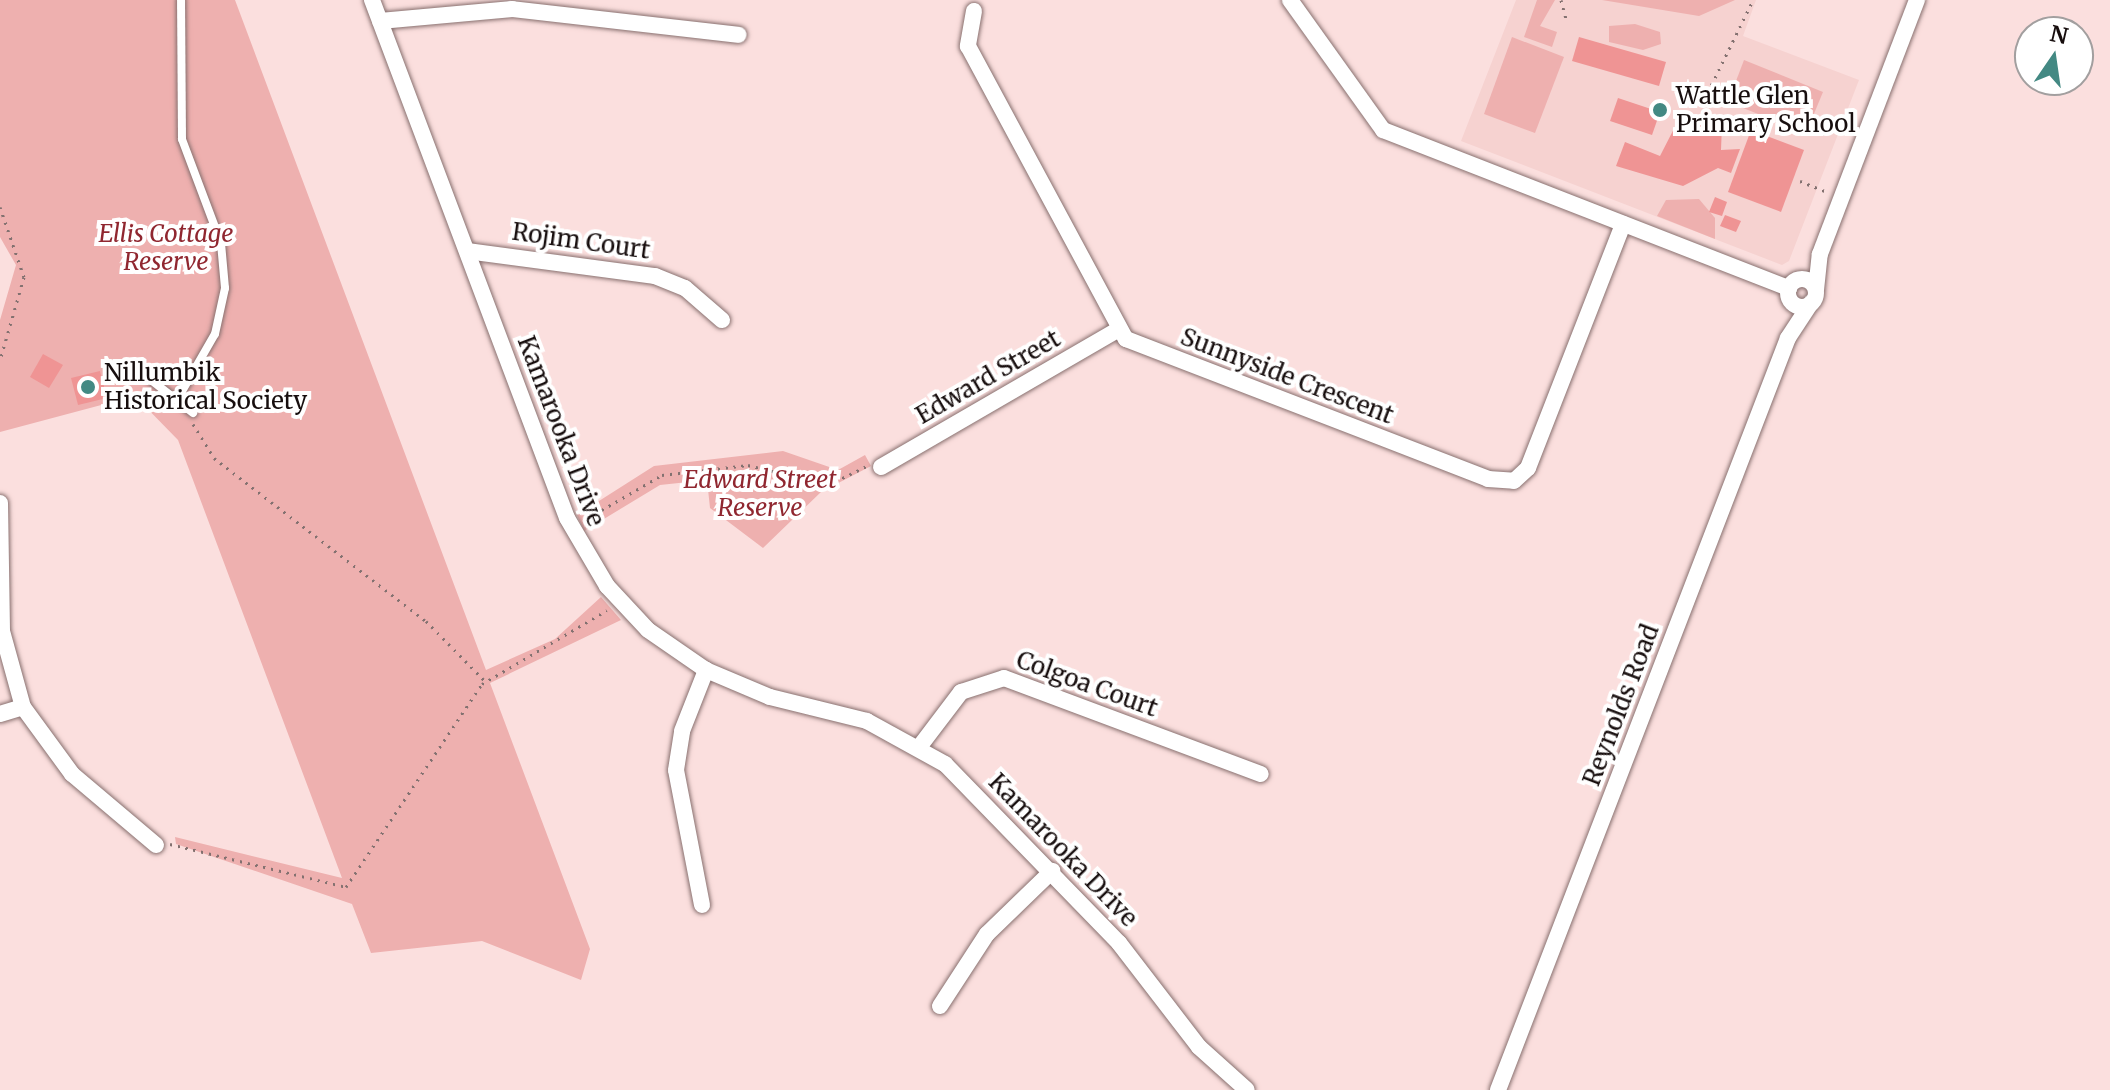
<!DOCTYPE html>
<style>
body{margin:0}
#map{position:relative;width:2110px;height:1090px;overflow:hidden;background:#fbdfde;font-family:Merriweather,serif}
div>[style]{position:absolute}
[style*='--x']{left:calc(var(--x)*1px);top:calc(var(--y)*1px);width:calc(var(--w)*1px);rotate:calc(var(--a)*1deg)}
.built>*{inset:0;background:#f6d2d0}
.green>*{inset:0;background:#eeb0af}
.building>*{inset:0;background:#ef9494}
.path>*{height:3px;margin-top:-1.5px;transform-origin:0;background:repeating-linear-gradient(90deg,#837170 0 2px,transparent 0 8px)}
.roads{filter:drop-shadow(0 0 2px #88706f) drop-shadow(0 0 2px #88706f)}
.lane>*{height:8px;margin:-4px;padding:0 4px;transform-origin:4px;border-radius:4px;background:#fff}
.street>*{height:16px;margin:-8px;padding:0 8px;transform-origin:8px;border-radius:8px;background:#fff}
.street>.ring{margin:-8px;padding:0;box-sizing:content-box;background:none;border:16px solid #fff;border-radius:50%}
.dots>*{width:22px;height:22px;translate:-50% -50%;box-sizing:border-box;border:4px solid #fff;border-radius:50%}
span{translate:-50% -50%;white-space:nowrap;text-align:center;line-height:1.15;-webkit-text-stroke:8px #fff;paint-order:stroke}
.poi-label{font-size:24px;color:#170e0e}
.left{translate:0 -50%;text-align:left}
.park-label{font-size:24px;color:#902730;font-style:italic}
.street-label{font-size:24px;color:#170e0e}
.north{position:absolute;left:2014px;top:16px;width:80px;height:80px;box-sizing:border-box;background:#fff;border:2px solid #a29f9f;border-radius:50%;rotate:13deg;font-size:22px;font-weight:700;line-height:32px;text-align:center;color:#170e0e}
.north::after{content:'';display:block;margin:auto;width:28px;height:36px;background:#438983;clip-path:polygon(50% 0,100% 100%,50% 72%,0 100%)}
</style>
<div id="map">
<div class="built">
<i style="clip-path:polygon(1516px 0,1756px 0,1743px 36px,1859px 80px,1789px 261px,1782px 265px,1461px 141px)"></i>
</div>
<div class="green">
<i style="clip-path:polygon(0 0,235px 0,486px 670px,555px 639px,601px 597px,621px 620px,490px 683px,590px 949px,581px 980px,482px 941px,371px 953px,352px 904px,176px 844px,175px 837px,342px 878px,178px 440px,135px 396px,0 432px,0 320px,16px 265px,0 237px)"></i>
<i style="clip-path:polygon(1537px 0,1555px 0,1540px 26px,1557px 32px,1552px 47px,1524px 37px)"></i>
<i style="clip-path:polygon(1602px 0,1735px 0,1699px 16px)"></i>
<i style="clip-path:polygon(1635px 24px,1660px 32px,1661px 44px,1643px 50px,1609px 42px,1609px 26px)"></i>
<i style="clip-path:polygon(1512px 37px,1564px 57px,1535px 133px,1484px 114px)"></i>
<i style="clip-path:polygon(1744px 60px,1823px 92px,1806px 133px,1728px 102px)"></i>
<i style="clip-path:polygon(1699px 199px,1715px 218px,1715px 239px,1657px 216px,1666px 200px)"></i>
<i style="clip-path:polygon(783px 451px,838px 470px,865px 455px,871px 466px,821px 492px,763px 548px,710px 508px,707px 480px,660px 485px,584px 531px,577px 515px,654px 466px)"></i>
</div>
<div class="building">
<i style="clip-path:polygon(1579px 37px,1666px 62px,1659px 86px,1572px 61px)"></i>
<i style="clip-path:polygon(1618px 98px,1660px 112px,1652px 135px,1610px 121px)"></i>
<i style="clip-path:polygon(1681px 115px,1722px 124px,1721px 150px,1740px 149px,1731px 173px,1718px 168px,1683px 186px,1616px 166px,1625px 142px,1660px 156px)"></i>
<i style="clip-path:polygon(1751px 130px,1804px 150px,1781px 212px,1728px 192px)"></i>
<i style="clip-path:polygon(1715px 197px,1727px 202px,1722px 216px,1709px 212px)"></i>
<i style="clip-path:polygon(1725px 215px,1741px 221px,1736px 232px,1720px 226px)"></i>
<i style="clip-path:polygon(43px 354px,63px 365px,49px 388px,30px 377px)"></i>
<i style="clip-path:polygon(100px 371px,107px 398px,78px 405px,71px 378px)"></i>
</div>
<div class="path">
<i style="--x:1561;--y:0;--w:23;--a:75"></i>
<i style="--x:1708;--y:92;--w:102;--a:-63.9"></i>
<i style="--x:1800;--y:181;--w:27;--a:22"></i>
<i style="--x:0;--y:207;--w:74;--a:71.1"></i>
<i style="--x:24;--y:277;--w:86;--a:106.1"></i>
<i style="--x:193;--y:424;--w:40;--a:58"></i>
<i style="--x:214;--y:458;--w:267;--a:37.6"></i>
<i style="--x:426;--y:621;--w:84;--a:45.5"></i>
<i style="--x:588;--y:518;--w:86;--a:-30.2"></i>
<i style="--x:662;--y:475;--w:87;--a:-6.6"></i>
<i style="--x:748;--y:465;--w:82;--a:14"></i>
<i style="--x:828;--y:485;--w:43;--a:-26"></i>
<i style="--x:170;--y:844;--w:181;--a:13.7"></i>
<i style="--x:346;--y:887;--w:244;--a:-56.2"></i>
<i style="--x:482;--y:684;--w:145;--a:-30.6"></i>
</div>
<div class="roads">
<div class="lane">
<i style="--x:146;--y:376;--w:60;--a:38.2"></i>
<i style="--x:177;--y:400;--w:76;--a:-60.1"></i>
<i style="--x:215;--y:334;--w:47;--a:-77.7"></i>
<i style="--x:225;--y:288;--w:45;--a:-95.1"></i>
<i style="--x:221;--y:243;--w:111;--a:-110.6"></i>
<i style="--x:182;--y:139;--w:139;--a:-90.4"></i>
</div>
<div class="street">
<i style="--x:372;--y:0;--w:553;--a:69.37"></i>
<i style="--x:567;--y:518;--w:79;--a:59.5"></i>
<i style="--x:607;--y:586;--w:60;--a:47"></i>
<i style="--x:648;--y:630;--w:70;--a:34.6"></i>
<i style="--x:706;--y:670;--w:69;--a:22.9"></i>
<i style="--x:770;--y:697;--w:100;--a:13.9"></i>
<i style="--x:867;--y:721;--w:89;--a:28.9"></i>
<i style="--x:945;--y:764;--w:250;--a:45.8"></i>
<i style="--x:1119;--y:943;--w:131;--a:52.4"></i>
<i style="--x:1199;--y:1047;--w:64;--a:41.9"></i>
<i style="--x:1290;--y:0;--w:160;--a:54.4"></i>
<i style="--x:1383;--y:130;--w:436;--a:21.3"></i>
<i style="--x:974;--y:11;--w:36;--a:100"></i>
<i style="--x:968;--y:46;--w:333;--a:61.7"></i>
<i style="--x:1126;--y:339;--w:388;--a:21.1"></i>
<i style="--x:1488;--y:479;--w:26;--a:4"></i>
<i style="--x:1514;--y:481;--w:19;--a:-43"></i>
<i style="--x:1528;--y:468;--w:262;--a:-68.7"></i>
<i style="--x:380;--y:21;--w:133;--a:-5.2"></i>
<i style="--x:512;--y:9;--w:228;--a:6.5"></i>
<i style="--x:467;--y:251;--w:190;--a:7.6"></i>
<i style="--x:655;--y:276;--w:32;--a:22"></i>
<i style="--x:685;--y:288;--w:49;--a:40.9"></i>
<i class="ring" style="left:1788px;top:279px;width:12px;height:12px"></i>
<i style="--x:1816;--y:290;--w:36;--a:-84"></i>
<i style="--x:1820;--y:254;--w:272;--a:-69.1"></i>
<i style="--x:881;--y:467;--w:275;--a:-30.1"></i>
<i style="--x:0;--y:503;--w:128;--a:89.1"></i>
<i style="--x:2;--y:631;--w:79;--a:74.6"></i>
<i style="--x:23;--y:707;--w:83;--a:53.8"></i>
<i style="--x:72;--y:774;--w:110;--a:40.2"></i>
<i style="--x:0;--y:714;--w:24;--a:-17"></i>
<i style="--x:920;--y:746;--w:68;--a:-52.8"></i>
<i style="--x:961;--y:692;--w:45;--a:-18"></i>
<i style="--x:1004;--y:678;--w:274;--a:20.5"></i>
<i style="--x:702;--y:905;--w:137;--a:-100.9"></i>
<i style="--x:676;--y:770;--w:39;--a:-81"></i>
<i style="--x:682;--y:731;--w:66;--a:-68.5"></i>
<i style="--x:940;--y:1006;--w:86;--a:-56.9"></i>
<i style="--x:987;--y:934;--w:91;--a:-44.1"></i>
<i style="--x:1498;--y:1090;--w:806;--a:-68.91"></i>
<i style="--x:1788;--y:338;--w:42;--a:-56.7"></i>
</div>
</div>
<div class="dots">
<i style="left:1660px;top:110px;background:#438983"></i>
<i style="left:88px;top:387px;background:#438983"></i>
</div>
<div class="poi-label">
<span class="left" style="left:1676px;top:110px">Wattle Glen<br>Primary School</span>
<span class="left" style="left:104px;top:387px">Nillumbik<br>Historical Society</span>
</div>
<div class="park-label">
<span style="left:166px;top:248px">Ellis Cottage<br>Reserve</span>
<span style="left:760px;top:494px">Edward Street<br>Reserve</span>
</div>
<div class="street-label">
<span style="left:581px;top:241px;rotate:8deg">Rojim Court</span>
<span style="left:1287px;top:376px;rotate:21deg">Sunnyside Crescent</span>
<span style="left:988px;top:377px;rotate:-30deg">Edward Street</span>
<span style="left:561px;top:431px;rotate:69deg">Kamarooka Drive</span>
<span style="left:1087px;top:684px;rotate:20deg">Colgoa Court</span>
<span style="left:1621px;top:705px;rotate:-69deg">Reynolds Road</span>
<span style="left:1063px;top:850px;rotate:46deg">Kamarooka Drive</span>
</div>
<div class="north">N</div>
</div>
